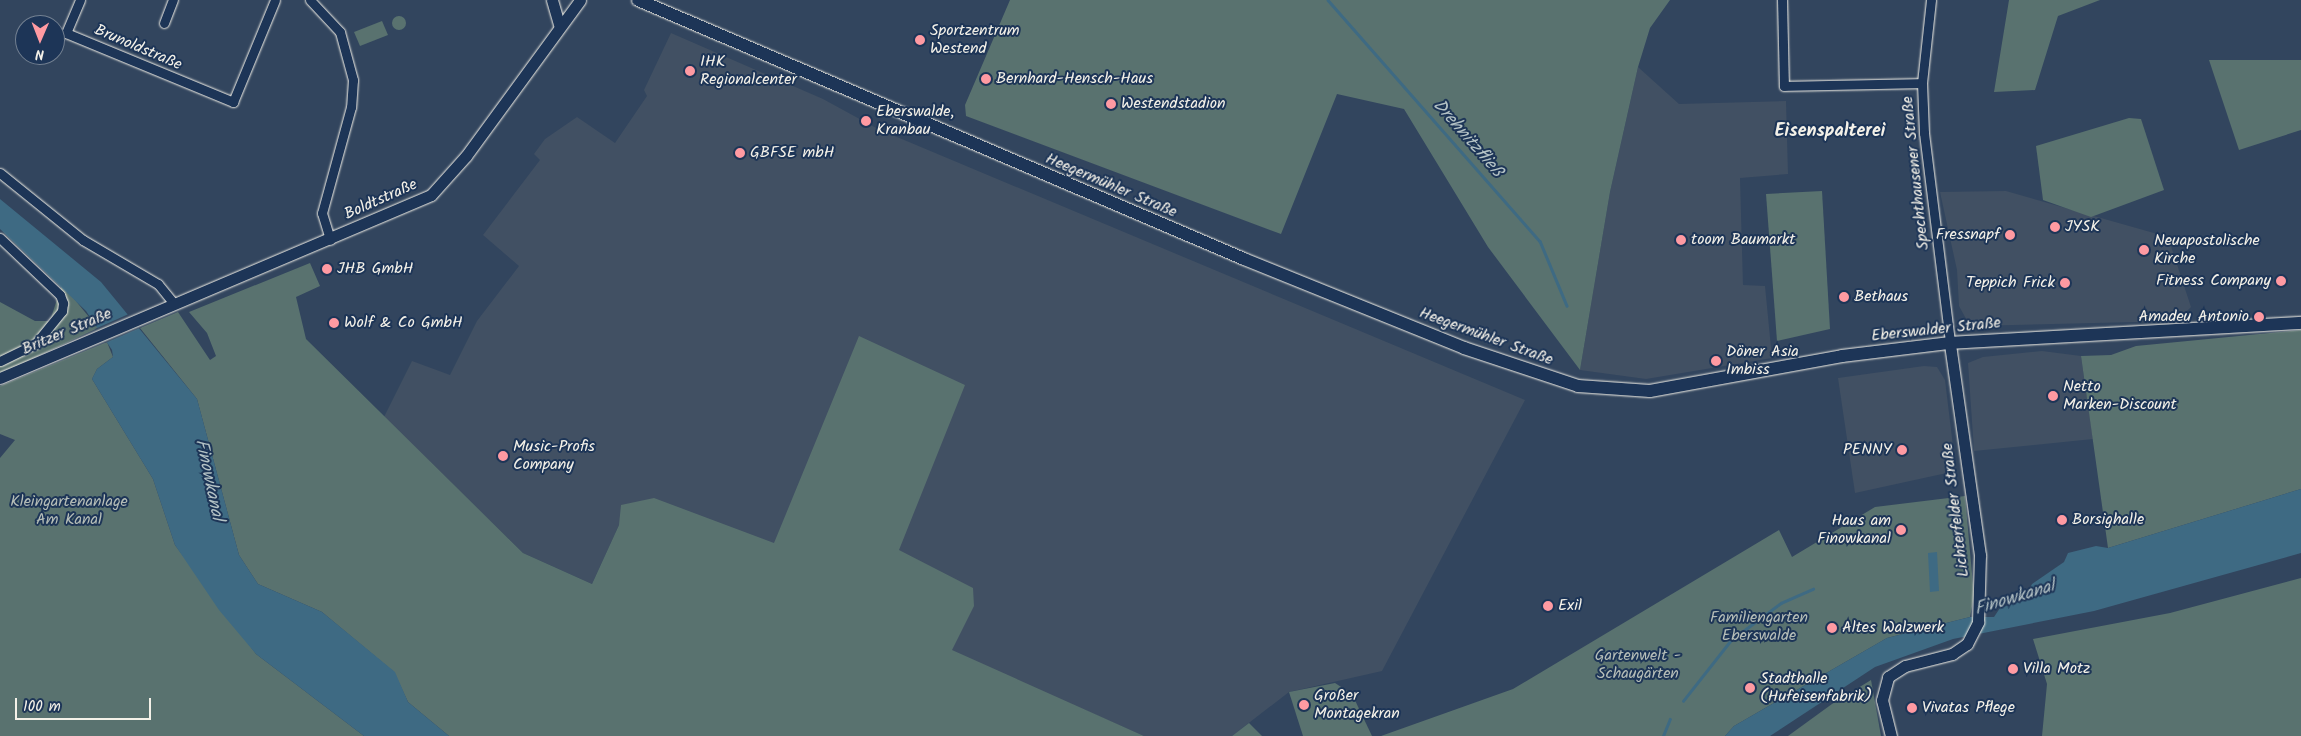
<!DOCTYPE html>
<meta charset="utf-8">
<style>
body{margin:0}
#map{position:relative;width:2301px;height:736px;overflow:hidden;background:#32455e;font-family:Kalam,sans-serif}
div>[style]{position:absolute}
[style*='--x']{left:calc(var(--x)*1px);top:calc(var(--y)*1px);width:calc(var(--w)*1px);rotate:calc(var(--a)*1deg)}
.built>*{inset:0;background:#415063}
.green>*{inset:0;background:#59726f}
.round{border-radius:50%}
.water>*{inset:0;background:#3e6a83}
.pier>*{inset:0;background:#32455e}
.stream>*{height:2.5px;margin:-1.25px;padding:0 1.25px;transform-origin:1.25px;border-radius:1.25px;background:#3e6a83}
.roads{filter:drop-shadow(0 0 1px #f4f1e8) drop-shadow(0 0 1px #f4f1e8)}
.minor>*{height:9px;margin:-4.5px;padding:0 4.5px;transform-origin:4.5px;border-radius:4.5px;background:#1d3557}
.secondary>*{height:11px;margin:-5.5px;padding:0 5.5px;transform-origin:5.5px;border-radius:5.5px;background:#1d3557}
.primary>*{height:12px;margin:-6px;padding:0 6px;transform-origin:6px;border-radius:6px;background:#1d3557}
.dots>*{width:14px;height:14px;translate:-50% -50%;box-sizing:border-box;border:2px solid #1d3557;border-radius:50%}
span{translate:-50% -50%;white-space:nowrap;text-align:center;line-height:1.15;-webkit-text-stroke:4px #1d3557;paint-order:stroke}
.poi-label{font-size:16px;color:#f4f1e8}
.left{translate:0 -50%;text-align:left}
.right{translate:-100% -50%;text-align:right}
.street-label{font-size:16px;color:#f4f1e8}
.park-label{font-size:16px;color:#b6beb8}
.neighbourhood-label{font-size:18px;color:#f4f1e8;font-weight:700}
.water-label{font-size:18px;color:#b4c2c5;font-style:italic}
.north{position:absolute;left:15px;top:15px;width:50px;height:50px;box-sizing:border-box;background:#1d3557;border:1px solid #738091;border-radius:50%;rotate:181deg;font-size:14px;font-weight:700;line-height:20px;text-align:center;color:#f4f1e8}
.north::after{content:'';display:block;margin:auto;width:18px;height:22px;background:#ff9aa2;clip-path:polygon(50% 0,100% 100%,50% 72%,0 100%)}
.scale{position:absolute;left:15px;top:698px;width:136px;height:22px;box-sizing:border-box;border:2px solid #f4f1e8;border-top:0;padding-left:6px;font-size:15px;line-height:18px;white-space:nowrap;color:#f4f1e8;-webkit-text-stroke:4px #1d3557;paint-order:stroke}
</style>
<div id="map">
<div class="built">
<i style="clip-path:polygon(671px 33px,823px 99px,878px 129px,1525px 400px,1382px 671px,1289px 692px,1232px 736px,1144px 736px,649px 519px,619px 525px,592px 584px,523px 553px,384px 417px,412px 361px,450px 375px,477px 321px,519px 266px,483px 235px,540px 160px,534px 154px,545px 139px,577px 117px,615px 143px,647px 96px,644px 90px)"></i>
<i style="clip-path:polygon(1638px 67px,1679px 104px,1786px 101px,1788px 174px,1740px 178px,1743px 285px,1765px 286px,1772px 358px,1646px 379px,1580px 370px,1610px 192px)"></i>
<i style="clip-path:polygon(2006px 191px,2168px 237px,2191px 307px,2177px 321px,1970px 326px,1959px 306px,1957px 270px,1940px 192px)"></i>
<i style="clip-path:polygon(2042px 351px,2081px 356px,2093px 439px,1974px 451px,1968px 363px,1983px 357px)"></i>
<i style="clip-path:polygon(1924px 366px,1937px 367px,1945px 380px,1956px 471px,1855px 493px,1838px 378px)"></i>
</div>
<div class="green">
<i style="clip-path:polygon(1010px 0,1670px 0,1650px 28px,1638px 67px,1610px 192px,1580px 370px,1488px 247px,1404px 109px,1337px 94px,1281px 234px,966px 116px,965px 105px)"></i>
<i style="clip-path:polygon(2009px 0,2100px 0,2058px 16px,2035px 90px,1994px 92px)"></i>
<i class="round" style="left:392px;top:16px;width:14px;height:14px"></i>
<i style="clip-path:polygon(382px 21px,388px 35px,360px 46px,354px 32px)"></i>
<i style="clip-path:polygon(2209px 60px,2301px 60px,2301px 130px,2239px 150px)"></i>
<i style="clip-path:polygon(2129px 118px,2141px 119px,2164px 190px,2091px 217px,2043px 200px,2036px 146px)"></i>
<i style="clip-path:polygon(1822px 191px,1830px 329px,1777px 341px,1766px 194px)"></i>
<i style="clip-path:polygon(310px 263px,320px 286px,296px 297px,306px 339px,523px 553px,592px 584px,619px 525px,621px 505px,654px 498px,774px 543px,859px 336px,965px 385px,899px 550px,973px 588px,974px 606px,952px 650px,1144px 736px,449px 736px,408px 702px,394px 672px,322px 612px,258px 584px,239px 555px,197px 399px,140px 328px,178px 312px,210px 360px,216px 356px,207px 333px,189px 312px)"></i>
<i style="clip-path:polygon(62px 284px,98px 328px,0 374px,0 302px,35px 321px,50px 321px)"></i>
<i style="clip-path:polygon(2301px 330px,2301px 489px,2108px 548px,2081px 356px,2111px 355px,2136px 346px)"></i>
<i style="clip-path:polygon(107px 342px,113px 357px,97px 369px,92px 379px,153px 479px,175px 545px,256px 654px,364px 736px,0 736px,0 458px,15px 440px,0 434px,0 386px)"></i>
<i style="clip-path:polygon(1965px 496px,1974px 596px,1970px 617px,1887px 638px,1734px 726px,1725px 736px,1381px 736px,1513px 689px,1779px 530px,1792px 557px,1875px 507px)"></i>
<i style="clip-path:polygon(2301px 578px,2301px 736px,2042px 736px,2047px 684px,2033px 639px,2170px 613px)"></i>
<i style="clip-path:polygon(1871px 680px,1881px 736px,1788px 736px,1832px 704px)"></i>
<i style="clip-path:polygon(1335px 683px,1352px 694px,1372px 736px,1303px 736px,1289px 692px)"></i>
<i style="clip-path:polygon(1249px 723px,1262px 736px,1232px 736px)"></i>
</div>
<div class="water">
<i style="clip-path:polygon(0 199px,101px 282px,197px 399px,239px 555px,258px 584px,322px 612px,395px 672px,408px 702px,449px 736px,364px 736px,256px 654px,219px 610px,175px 545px,153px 479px,92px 379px,97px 369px,113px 357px,112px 350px,86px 311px,0 229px)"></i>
<i style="clip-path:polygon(2301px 489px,2301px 553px,2094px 611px,1953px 639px,1875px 667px,1770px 736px,1725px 736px,1734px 726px,1887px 638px,1970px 617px,1994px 617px,2000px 608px,2024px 600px,2032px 584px,2064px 562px,2068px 553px,2096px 546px,2108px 548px)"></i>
<i style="clip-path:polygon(1937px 552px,1939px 591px,1930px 592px,1928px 553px)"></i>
</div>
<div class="pier">
<i style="clip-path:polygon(131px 313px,142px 327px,105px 343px,95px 329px)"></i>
</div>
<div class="stream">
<i style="--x:1328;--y:0;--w:321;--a:48.7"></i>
<i style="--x:1540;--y:241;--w:70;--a:67.4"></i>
<i style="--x:1683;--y:701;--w:78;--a:-51.8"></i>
<i style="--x:1731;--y:640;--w:62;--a:-36.5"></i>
<i style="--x:1781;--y:603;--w:35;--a:-24"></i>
<i style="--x:1663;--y:736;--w:18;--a:-68"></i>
</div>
<div class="roads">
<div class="minor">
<i style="--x:80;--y:0;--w:36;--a:113"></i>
<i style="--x:66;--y:33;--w:181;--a:22.4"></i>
<i style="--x:233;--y:102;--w:110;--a:-67.6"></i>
<i style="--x:310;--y:0;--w:44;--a:46.8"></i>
<i style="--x:340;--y:32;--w:50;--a:74.8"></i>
<i style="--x:353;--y:80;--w:27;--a:94"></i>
<i style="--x:351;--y:107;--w:110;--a:105.3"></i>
<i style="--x:322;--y:213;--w:28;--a:73"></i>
<i style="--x:1782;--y:0;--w:86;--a:88.7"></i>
<i style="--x:1784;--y:86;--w:138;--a:-1.2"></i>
<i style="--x:1931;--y:0;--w:83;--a:96.2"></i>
<i style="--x:1922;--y:83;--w:50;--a:87.7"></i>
<i style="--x:1924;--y:133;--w:212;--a:82.9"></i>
<i style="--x:164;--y:23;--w:25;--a:-69"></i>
<i style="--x:0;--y:173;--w:107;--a:38.9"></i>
<i style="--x:83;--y:240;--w:87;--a:30.4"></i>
<i style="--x:158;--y:284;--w:26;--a:51"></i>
<i style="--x:0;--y:238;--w:83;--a:43.5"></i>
<i style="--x:60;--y:295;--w:9;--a:69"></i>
<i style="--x:63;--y:303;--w:8;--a:97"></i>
<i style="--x:62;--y:311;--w:43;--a:129.3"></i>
<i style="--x:35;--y:344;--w:39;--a:154"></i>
</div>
<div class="secondary">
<i style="--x:552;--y:0;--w:25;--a:74"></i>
<i style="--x:0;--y:378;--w:468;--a:-23"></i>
<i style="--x:431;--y:195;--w:52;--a:-48.1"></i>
<i style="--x:466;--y:156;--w:193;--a:-53.8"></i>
<i style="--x:1891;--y:736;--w:37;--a:-104"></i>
<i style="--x:1882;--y:700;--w:24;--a:-75"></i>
<i style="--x:1888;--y:677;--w:20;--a:-33"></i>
<i style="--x:1905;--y:666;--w:49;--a:-14.3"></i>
<i style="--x:1952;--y:654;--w:18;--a:-34"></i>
<i style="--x:1967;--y:644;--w:25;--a:-63"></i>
<i style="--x:1978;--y:622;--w:67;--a:-88.3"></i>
<i style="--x:1980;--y:555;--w:214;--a:-98.1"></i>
</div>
<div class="primary">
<i style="--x:638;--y:0;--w:659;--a:23.14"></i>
<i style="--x:1244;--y:259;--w:237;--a:22"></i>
<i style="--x:1464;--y:348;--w:120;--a:18.4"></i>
<i style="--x:1578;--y:386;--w:72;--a:4"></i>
<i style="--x:1650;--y:391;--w:195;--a:-10.3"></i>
<i style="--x:1842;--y:356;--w:109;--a:-6.9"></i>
<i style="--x:1950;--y:343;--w:352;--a:-3.3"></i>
</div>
</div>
<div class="dots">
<i style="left:920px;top:40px;background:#ff9aa2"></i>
<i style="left:690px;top:71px;background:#ff9aa2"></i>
<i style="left:986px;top:79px;background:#ff9aa2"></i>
<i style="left:1111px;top:104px;background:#ff9aa2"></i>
<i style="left:866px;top:121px;background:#ff9aa2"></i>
<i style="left:740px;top:153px;background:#ff9aa2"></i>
<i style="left:2055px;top:227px;background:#ff9aa2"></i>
<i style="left:2010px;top:235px;background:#ff9aa2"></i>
<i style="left:1681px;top:240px;background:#ff9aa2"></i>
<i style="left:2144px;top:250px;background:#ff9aa2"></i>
<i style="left:327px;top:269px;background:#ff9aa2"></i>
<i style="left:2281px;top:281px;background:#ff9aa2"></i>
<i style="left:2065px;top:283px;background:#ff9aa2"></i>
<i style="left:1844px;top:297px;background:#ff9aa2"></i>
<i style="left:2259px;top:317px;background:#ff9aa2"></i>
<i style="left:334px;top:323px;background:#ff9aa2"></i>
<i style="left:1716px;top:361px;background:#ff9aa2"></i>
<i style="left:2053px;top:396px;background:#ff9aa2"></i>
<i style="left:1902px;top:450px;background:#ff9aa2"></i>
<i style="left:503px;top:456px;background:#ff9aa2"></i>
<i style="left:2062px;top:520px;background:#ff9aa2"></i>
<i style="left:1901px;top:530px;background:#ff9aa2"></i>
<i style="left:1548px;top:606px;background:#ff9aa2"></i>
<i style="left:1832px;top:628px;background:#ff9aa2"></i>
<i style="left:2013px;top:669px;background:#ff9aa2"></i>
<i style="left:1750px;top:688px;background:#ff9aa2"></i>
<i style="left:1304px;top:705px;background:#ff9aa2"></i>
<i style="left:1912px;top:708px;background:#ff9aa2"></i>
</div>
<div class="poi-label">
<span class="left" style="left:930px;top:40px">Sportzentrum<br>Westend</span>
<span class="left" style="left:700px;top:71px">IHK<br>Regionalcenter</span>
<span class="left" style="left:996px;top:79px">Bernhard-Hensch-Haus</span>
<span class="left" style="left:1121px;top:104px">Westendstadion</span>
<span class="left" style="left:876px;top:121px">Eberswalde,<br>Kranbau</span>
<span class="left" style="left:750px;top:153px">GBFSE mbH</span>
<span class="left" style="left:2065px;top:227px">JYSK</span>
<span class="right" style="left:2000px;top:235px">Fressnapf</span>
<span class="left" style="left:1691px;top:240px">toom Baumarkt</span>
<span class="left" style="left:2154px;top:250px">Neuapostolische<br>Kirche</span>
<span class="left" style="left:337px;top:269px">JHB GmbH</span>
<span class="right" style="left:2271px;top:281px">Fitness Company</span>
<span class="right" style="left:2055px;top:283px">Teppich Frick</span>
<span class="left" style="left:1854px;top:297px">Bethaus</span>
<span class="right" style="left:2249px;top:317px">Amadeu Antonio</span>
<span class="left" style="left:344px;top:323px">Wolf &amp; Co GmbH</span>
<span class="left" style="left:1726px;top:361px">Döner Asia<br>Imbiss</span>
<span class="left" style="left:2063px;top:396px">Netto<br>Marken-Discount</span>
<span class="left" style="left:513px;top:456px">Music-Profis<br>Company</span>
<span class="right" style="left:1892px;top:450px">PENNY</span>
<span class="left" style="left:2072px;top:520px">Borsighalle</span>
<span class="right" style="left:1891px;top:530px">Haus am<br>Finowkanal</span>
<span class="left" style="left:1558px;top:606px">Exil</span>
<span class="left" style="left:1842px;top:628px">Altes Walzwerk</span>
<span class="left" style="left:2023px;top:669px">Villa Motz</span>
<span class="left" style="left:1760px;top:688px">Stadthalle<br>(Hufeisenfabrik)</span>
<span class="left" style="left:1314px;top:705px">Großer<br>Montagekran</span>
<span class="left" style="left:1922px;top:708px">Vivatas Pflege</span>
</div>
<div class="street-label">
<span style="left:138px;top:48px;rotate:23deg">Brunoldstraße</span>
<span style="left:1916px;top:173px;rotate:-96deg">Spechthausener Straße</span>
<span style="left:1111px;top:186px;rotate:23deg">Heegermühler Straße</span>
<span style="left:381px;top:200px;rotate:-24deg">Boldtstraße</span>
<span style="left:1936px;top:330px;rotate:-6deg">Eberswalder Straße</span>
<span style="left:67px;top:332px;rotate:-23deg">Britzer Straße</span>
<span style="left:1486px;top:337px;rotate:20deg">Heegermühler Straße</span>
<span style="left:1956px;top:510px;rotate:-97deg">Lichterfelder Straße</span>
</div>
<div class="park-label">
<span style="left:69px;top:511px">Kleingartenanlage<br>Am Kanal</span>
<span style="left:1759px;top:627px">Familiengarten<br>Eberswalde</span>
<span style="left:1638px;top:665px">Gartenwelt -<br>Schaugärten</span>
</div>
<div class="neighbourhood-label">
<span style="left:1830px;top:132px">Eisenspalterei</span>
</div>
<div class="water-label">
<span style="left:1467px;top:139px;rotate:49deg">Drehnitzfließ</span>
<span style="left:208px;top:480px;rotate:78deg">Finowkanal</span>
<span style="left:2015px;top:599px;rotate:-17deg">Finowkanal</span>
</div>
<div class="north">N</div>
<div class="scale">100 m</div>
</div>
